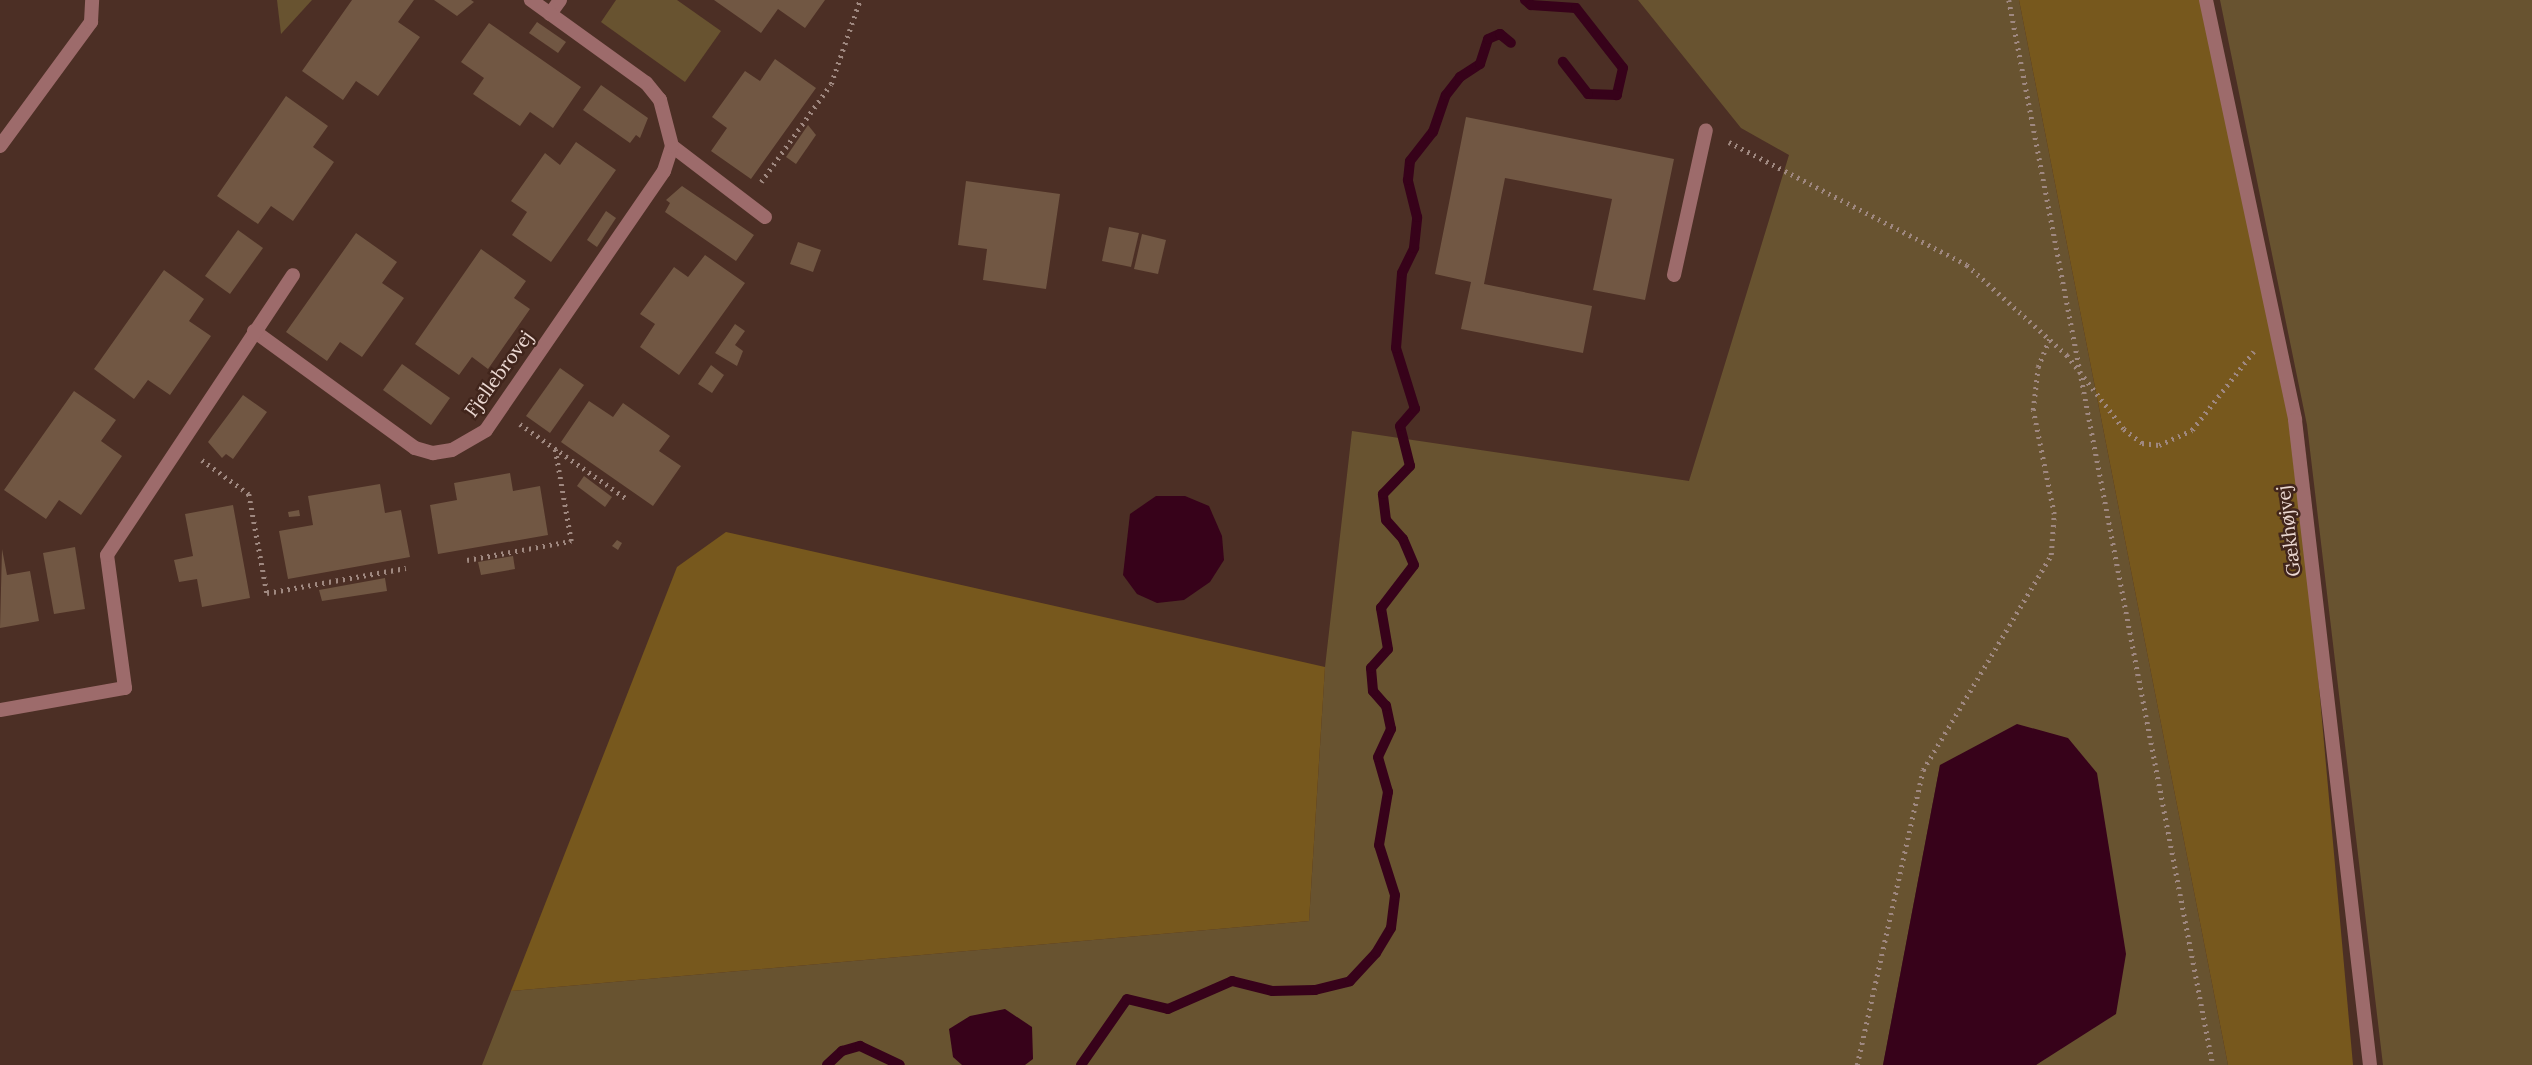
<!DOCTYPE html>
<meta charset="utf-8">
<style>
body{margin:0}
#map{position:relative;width:2532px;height:1065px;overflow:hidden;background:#4c2f25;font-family:Lora,serif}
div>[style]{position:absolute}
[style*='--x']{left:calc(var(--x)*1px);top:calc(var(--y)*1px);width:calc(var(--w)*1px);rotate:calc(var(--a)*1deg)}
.green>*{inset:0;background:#685330}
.forest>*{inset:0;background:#77581d}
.water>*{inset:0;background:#37021a}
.stream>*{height:10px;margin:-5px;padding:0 5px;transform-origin:5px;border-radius:5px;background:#37021a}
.building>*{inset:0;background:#715743}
.path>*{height:4.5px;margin-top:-2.25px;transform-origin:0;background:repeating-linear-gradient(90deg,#9f8880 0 2px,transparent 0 7px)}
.service>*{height:14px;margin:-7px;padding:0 7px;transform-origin:7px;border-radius:7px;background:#9d6b6b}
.minor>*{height:14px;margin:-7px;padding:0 7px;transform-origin:7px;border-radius:7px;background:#9d6b6b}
span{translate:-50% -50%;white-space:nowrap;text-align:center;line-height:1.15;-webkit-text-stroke:5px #41251c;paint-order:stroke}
.street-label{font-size:19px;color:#ecd9d3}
</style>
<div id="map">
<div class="green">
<i style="clip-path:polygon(277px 0,312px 0,281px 34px)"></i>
<i style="clip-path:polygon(616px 0,677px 0,721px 31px,685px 82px,601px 22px)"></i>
<i style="clip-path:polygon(1638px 0,2019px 0,2228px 1065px,2036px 1065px,2053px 1052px,1940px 765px,1883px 1065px,482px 1065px,511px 991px,1309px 921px,1325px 667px,1352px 431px,1689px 481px,1789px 155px,1741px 128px)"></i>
<i style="clip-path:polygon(2220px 0,2532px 0,2532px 1065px,2383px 1065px,2307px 425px)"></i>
</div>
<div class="forest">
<i style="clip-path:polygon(2019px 0,2201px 0,2295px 420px,2353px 1065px,2228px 1065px)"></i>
<i style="clip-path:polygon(726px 532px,1325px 667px,1309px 921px,511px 991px,677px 567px)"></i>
</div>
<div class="water">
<i style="clip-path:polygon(1156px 496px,1185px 496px,1209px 506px,1222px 536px,1224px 560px,1210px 582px,1184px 600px,1157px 603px,1137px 594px,1123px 575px,1130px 514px)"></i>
<i style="clip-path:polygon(2017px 724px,2068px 738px,2097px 773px,2126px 954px,2116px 1014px,2036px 1065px,1883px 1065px,1940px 765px)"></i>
<i style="clip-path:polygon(1005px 1009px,1032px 1027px,1033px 1059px,1025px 1065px,962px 1065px,953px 1057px,949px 1029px,970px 1016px)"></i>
</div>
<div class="stream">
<i style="--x:1525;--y:0;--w:8;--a:40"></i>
<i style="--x:1531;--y:5;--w:45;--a:3.8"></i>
<i style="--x:1576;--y:8;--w:76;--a:51.9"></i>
<i style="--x:1623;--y:68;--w:28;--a:103"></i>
<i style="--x:1617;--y:95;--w:29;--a:-178"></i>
<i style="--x:1588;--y:94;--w:41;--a:-128"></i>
<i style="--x:827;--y:1065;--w:21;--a:-43"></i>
<i style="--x:842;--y:1051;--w:19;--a:-16"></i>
<i style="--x:860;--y:1046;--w:44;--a:25.4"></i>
<i style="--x:1081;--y:1065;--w:80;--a:-55.1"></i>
<i style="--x:1127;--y:999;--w:42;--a:13.7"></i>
<i style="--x:1168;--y:1009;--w:70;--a:-23.6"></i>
<i style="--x:1232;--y:981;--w:41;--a:14"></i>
<i style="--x:1272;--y:991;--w:43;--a:-1.3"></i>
<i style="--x:1315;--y:990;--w:36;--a:-14"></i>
<i style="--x:1350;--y:981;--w:38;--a:-47"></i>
<i style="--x:1376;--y:953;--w:29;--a:-59"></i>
<i style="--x:1391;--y:928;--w:33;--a:-83"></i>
<i style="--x:1395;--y:895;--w:52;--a:-107.7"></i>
<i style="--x:1379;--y:845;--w:54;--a:-80.4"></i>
<i style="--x:1388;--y:792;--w:36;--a:-106"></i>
<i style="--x:1378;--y:757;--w:31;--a:-65"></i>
<i style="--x:1391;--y:729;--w:24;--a:-102"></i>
<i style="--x:1386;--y:706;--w:20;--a:-131"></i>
<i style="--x:1373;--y:691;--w:23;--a:-95"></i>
<i style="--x:1371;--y:668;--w:25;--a:-48"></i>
<i style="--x:1388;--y:649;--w:42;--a:-99.7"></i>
<i style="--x:1381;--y:608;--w:54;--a:-52.5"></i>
<i style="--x:1414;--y:565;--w:28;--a:-113"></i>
<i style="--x:1403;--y:539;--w:25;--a:-132"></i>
<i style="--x:1386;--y:520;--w:26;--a:-97"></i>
<i style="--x:1383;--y:494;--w:39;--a:-46"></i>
<i style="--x:1410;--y:466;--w:41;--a:-104"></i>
<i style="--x:1400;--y:426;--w:23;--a:-49"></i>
<i style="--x:1415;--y:409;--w:64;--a:-107.3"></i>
<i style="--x:1396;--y:348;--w:75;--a:-85.4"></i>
<i style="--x:1402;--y:273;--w:28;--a:-64"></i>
<i style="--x:1414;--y:248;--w:31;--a:-84"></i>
<i style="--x:1417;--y:217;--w:38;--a:-104"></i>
<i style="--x:1408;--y:180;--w:19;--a:-84"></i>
<i style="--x:1410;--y:161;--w:37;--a:-52"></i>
<i style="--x:1433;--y:132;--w:39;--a:-71"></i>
<i style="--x:1446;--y:95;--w:23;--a:-52"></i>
<i style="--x:1460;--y:77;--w:24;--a:-33"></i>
<i style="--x:1480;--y:64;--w:26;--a:-72"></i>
<i style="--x:1488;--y:39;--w:13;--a:-23"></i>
<i style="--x:1500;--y:34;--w:14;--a:39"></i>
</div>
<div class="building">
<i style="clip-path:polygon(352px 0,414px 0,398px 22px,420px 37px,378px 96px,356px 81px,343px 100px,302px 71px)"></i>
<i style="clip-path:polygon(434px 0,471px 0,474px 2px,457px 16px)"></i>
<i style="clip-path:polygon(714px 0,825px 0,805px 28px,778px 9px,761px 33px)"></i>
<i style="clip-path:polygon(537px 22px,566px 42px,558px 53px,529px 33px)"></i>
<i style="clip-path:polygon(489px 23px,581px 87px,553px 128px,530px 112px,520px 126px,473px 94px,484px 78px,461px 62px)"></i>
<i style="clip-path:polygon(775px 59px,816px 88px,751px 179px,711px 151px,727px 128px,712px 117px,745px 71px,760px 81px)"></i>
<i style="clip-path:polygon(601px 85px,648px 118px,640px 138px,636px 135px,630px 143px,583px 110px)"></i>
<i style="clip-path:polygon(286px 96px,328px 126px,313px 147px,334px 162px,293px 221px,271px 206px,258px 224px,217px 196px)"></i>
<i style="clip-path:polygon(1466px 117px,1674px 159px,1645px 300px,1593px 290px,1612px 199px,1505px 178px,1484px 284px,1592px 306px,1583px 353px,1461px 329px,1471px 282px,1435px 274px)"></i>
<i style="clip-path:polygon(808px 125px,816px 135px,796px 164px,786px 157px)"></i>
<i style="clip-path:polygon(576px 142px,616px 170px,551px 262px,512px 235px,527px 212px,511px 201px,545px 153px,560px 165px)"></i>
<i style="clip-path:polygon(966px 181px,1060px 194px,1046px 289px,983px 280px,987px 249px,958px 245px)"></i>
<i style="clip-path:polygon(682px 186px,754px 235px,736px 261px,665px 212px,670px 203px,666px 200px)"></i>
<i style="clip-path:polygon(606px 211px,616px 218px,597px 247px,587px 240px)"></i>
<i style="clip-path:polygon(1109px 227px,1139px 233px,1131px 267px,1102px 261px)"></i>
<i style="clip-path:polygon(238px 230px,263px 248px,230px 294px,205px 276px)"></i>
<i style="clip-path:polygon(356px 233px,397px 262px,382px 283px,404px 298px,362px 357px,340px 342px,327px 361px,286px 332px)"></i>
<i style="clip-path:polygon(1142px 234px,1166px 240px,1158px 274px,1134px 269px)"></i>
<i style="clip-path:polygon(798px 242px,821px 250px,813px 272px,790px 264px)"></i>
<i style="clip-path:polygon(481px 249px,526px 281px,514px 298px,530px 309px,488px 369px,472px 357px,459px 375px,415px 344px)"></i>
<i style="clip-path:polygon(705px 255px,745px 283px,679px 375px,640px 347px,655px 324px,640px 314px,674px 267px,688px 277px)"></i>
<i style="clip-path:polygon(164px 270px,204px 299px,189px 321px,211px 336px,170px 395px,148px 380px,134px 399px,94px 369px)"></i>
<i style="clip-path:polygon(735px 324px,745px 331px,735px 345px,743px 351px,737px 366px,715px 353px)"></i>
<i style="clip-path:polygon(402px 364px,450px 398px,431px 425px,383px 390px)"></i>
<i style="clip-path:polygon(711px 365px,724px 375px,712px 393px,698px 384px)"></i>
<i style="clip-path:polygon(560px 368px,584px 385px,550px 433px,526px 416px)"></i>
<i style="clip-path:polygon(74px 391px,116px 420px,101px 441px,122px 456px,81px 515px,59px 500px,46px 519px,4px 490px)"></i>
<i style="clip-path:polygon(243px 395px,267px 412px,233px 459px,226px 454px,222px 458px,208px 442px)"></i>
<i style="clip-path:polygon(589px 401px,613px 417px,623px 403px,670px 436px,659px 451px,681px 466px,653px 506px,561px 442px)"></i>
<i style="clip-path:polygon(510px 473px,513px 491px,540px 486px,548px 535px,438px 554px,430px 505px,457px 500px,454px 483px)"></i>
<i style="clip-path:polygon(584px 476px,612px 497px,605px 507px,577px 486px)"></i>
<i style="clip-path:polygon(380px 484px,385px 513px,401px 510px,410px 557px,288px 579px,279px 531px,313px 525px,308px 496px)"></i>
<i style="clip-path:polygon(233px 505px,250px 598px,202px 607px,197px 579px,179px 582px,174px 560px,193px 556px,185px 514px)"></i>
<i style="clip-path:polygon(299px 510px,300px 516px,289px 517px,288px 512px)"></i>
<i style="clip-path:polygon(617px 540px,622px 543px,618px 550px,612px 546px)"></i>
<i style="clip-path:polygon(75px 547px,85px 609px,54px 614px,43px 553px)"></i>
<i style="clip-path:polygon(2px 549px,7px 575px,30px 571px,39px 621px,0 628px)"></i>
<i style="clip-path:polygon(513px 556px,515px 569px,481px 575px,478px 562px)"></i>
<i style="clip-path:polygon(385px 578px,387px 591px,322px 601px,319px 590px)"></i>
</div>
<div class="path">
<i style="--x:2009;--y:0;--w:1084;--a:79.16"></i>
<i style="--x:1729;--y:142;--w:268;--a:27.3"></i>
<i style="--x:1967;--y:265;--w:135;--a:42"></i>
<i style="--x:2067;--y:355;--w:93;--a:52.4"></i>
<i style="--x:2124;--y:429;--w:23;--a:38"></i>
<i style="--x:2142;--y:443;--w:17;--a:7"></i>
<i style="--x:2159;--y:445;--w:36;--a:-24"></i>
<i style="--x:2192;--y:430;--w:100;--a:-51.9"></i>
<i style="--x:761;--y:182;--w:120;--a:-54.5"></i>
<i style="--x:831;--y:84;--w:89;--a:-71"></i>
<i style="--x:520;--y:424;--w:131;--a:35"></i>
<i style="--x:202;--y:460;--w:58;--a:35.9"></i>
<i style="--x:249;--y:494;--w:101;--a:79.7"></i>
<i style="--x:267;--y:593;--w:141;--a:-10.2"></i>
<i style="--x:467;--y:560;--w:106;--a:-10.4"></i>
<i style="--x:571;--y:541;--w:93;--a:-99.9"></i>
<i style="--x:1857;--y:1065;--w:302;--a:-77.4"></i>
<i style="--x:1923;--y:770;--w:250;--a:-59.2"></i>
<i style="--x:2051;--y:555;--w:41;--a:-85.8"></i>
<i style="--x:2054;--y:514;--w:106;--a:-101.4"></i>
<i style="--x:2033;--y:410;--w:43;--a:-83.4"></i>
<i style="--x:2038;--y:367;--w:31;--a:-68"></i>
</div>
<div class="service">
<i style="--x:550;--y:14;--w:17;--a:-54"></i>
<i style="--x:1674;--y:275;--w:148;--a:-77.6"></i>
</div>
<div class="minor">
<i style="--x:2206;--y:0;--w:429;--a:78"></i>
<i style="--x:2295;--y:420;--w:649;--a:83.37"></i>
<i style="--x:0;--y:146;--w:154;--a:-53.7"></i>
<i style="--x:91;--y:22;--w:22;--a:-87"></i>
<i style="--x:672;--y:146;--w:117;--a:37.4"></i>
<i style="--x:254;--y:331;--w:199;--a:36"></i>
<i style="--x:415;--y:448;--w:19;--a:16"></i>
<i style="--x:433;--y:453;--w:19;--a:-9"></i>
<i style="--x:452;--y:450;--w:39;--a:-30"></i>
<i style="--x:486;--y:430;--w:314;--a:-55.5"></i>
<i style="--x:664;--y:171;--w:26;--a:-72"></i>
<i style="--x:672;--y:146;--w:48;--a:-104.6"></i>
<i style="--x:660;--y:100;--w:22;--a:-129"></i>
<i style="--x:646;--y:83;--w:142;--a:-144.2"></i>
<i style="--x:0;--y:710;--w:127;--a:-10"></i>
<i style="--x:125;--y:688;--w:134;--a:-97.7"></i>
<i style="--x:107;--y:555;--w:336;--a:-56.4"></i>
</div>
<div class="street-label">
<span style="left:499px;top:374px;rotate:-54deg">Fjellebrovej</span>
<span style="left:2289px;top:531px;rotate:-97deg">Gækhøjvej</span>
</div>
</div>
